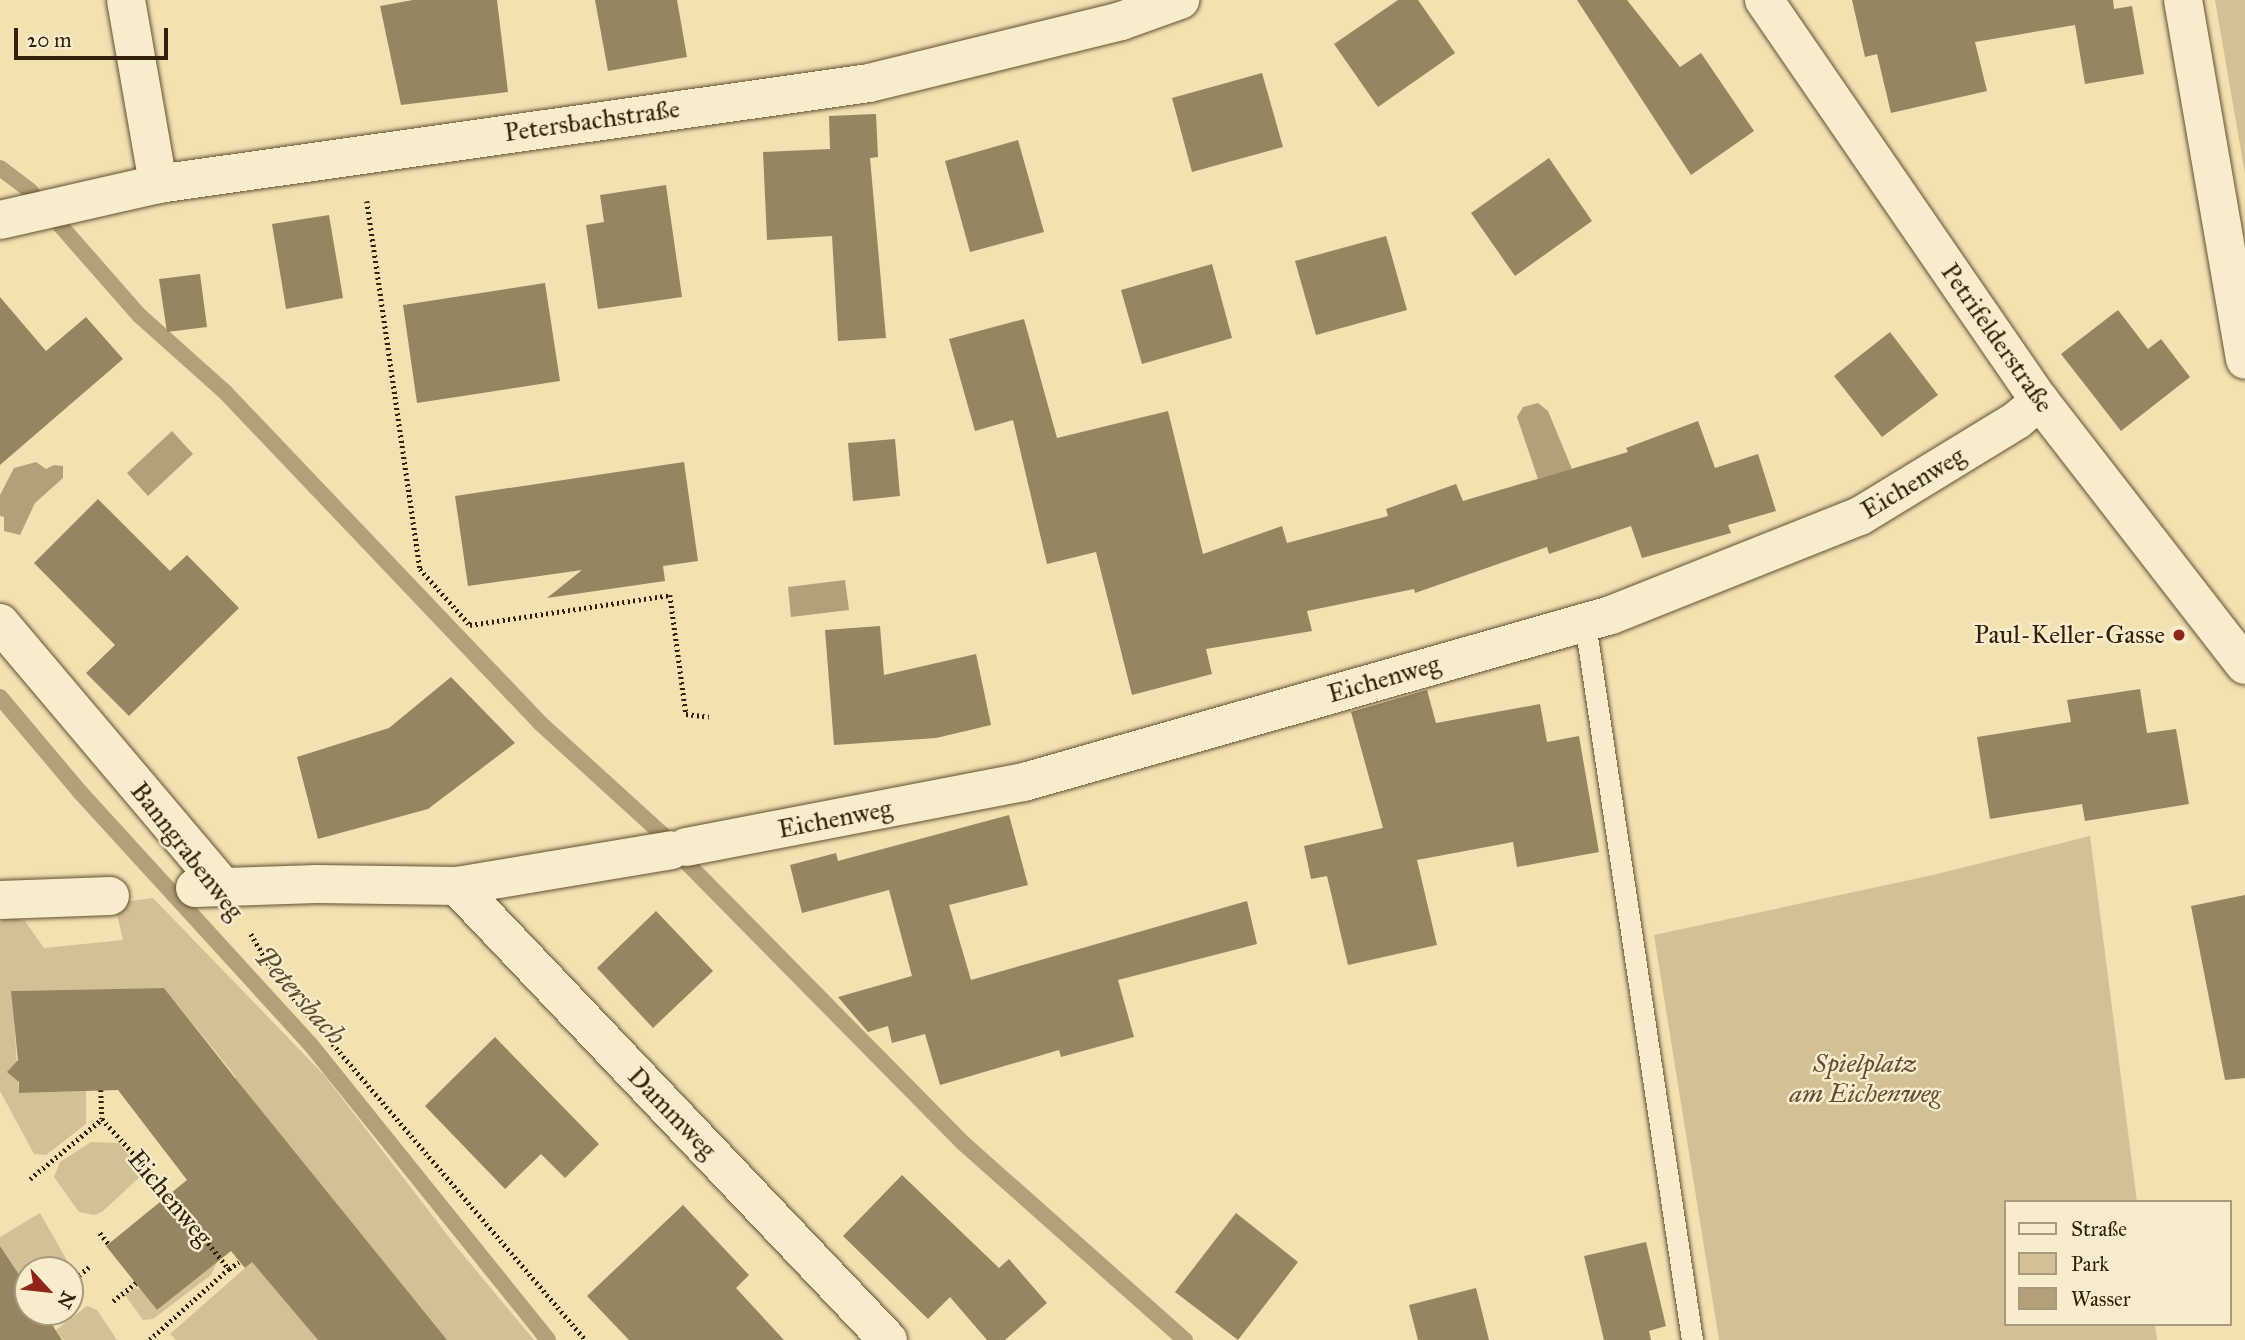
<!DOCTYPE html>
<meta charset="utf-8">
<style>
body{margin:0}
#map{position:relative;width:2245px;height:1340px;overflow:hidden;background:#f2e2b1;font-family:"IM FELL Great Primer",serif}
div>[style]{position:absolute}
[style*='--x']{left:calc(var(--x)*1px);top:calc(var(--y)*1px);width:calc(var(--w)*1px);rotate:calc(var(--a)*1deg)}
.green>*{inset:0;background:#d2c195}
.water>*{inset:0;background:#b1a078}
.stream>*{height:16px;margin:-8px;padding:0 8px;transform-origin:8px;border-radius:8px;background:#b1a078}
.building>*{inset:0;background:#968561}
.path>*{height:4.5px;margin-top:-2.25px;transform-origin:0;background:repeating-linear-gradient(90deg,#33200a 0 2px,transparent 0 5.5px)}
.roads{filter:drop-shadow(0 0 2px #635034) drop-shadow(0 0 2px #635034)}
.lane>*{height:21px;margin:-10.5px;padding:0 10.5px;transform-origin:10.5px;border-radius:10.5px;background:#f7eccc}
.street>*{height:38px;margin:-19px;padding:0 19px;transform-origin:19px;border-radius:19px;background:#f7eccc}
.secondary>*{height:38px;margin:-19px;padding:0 19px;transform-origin:19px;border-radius:19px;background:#f7eccc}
.dots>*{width:19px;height:19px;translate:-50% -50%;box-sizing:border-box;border:4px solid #f7eccc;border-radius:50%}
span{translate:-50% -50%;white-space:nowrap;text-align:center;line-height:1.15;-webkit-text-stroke:5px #f7eccc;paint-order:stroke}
.street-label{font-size:26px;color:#33200a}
.poi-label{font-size:26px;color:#33200a}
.right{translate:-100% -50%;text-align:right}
.park-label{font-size:26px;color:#635034;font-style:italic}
.water-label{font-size:28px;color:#5f4d30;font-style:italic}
.legend{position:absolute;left:2004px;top:1200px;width:228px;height:126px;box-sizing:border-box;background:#f7eccc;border:2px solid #a99a7e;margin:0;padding:9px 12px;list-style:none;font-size:21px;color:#33200a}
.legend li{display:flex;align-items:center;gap:14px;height:35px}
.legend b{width:35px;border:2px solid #a99a7e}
.north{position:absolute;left:14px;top:1256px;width:70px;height:70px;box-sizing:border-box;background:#f7eccc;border:2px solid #a99a7e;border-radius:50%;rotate:117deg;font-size:19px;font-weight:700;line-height:28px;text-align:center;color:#33200a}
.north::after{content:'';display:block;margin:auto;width:24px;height:32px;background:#8f2418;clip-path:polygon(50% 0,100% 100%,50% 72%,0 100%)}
.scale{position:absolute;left:14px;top:28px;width:154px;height:32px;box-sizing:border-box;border:4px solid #33200a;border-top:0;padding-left:9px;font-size:21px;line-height:24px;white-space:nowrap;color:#33200a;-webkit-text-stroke:5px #f7eccc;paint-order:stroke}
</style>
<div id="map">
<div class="green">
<i style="clip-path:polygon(2215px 0,2245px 0,2245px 174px)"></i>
<i style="clip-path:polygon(2090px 836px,2137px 1202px,2005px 1202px,2005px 1324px,2155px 1324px,2157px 1340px,1719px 1340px,1654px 935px,1933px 875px)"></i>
<i style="clip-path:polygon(153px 898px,325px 1076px,455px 1245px,534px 1340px,446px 1340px,216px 1094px,236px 1077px,164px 988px,12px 991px,19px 1093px,86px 1091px,86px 1124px,46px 1155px,34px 1154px,0 1091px,0 922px,11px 917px,25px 921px,44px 948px,123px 940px,116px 911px,123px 902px)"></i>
<i style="clip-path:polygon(91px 1142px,119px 1143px,143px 1174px,102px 1212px,94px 1215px,79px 1212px,54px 1177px,60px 1162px)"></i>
<i style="clip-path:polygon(150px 1210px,155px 1217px,218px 1260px,211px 1275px,153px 1319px,143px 1320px,125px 1295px,135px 1288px,141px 1289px,157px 1310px,193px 1281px,142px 1217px)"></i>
<i style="clip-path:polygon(40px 1213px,69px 1264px,61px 1270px,28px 1270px,28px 1288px,0 1246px,0 1237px)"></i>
<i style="clip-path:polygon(253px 1261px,318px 1340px,176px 1340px,170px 1334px)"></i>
<i style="clip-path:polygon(87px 1306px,97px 1310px,117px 1340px,63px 1340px,56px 1330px)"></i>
</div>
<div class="water">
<i style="clip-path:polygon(1538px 403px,1548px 411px,1572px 469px,1538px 479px,1517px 417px,1523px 407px)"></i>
<i style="clip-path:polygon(172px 431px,193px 454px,148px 496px,127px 473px)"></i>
<i style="clip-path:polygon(36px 462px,46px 469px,54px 465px,63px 466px,63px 478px,35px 503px,20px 535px,4px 531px,4px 517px,0 516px,0 495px,14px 468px)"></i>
<i style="clip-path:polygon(845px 580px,849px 610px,791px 617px,788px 587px)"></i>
</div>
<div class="stream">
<i style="--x:0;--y:168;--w:38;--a:37"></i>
<i style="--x:30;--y:191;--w:167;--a:48.7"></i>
<i style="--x:140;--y:316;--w:114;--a:41.8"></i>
<i style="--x:225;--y:392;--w:457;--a:46.4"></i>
<i style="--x:540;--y:723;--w:166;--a:42.3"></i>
<i style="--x:663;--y:835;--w:26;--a:51"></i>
<i style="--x:679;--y:855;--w:404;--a:45.4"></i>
<i style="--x:963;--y:1143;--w:297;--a:41.6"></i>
<i style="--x:0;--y:697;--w:124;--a:49.9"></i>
<i style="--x:80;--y:792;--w:343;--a:47.6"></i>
<i style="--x:311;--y:1045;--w:378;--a:51.2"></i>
</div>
<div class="building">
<i style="clip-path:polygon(413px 0,497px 0,508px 92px,401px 105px,380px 6px)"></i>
<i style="clip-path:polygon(595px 0,677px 0,687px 57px,608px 71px)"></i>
<i style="clip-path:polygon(1398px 0,1418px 0,1455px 53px,1378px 107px,1334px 44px)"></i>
<i style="clip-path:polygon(1577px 0,1627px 0,1680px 67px,1701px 53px,1754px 131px,1691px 175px)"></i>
<i style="clip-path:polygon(1852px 0,2113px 0,2114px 9px,2132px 6px,2144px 74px,2085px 84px,2075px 25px,1975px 42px,1987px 91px,1891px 113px,1877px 54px,1865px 57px)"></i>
<i style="clip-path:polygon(1262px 73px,1283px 147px,1192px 172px,1172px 98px)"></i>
<i style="clip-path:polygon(876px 114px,878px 157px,870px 158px,886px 338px,838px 341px,832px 236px,767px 240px,763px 152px,830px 149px,829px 116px)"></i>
<i style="clip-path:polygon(1018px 140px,1044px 232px,970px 252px,945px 161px)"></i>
<i style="clip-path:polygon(1549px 158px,1592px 221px,1515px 276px,1471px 213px)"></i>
<i style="clip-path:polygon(666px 185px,682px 297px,598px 309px,586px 225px,604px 222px,600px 195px)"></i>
<i style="clip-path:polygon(329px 215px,343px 298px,286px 309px,272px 224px)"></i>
<i style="clip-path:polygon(1386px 236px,1407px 310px,1316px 335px,1295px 261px)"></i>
<i style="clip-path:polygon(1212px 264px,1232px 338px,1142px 364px,1121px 290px)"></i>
<i style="clip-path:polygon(200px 274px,207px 327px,167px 332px,159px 279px)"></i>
<i style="clip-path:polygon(545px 283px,560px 381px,417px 403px,403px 305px)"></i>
<i style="clip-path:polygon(0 297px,46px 351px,86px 317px,123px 359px,0 465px)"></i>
<i style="clip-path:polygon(2118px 310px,2148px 349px,2161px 339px,2190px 377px,2121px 431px,2061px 354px)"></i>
<i style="clip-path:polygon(1024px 319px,1057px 438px,1168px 411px,1203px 554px,1282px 526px,1287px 543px,1388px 516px,1386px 509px,1456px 484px,1463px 501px,1628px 452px,1626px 448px,1698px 421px,1715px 468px,1758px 454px,1776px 511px,1728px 525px,1731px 533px,1642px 558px,1631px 526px,1549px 554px,1547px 547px,1415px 593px,1414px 589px,1307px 611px,1312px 631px,1206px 649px,1212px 674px,1132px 695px,1096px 552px,1047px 564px,1013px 420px,975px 431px,949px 339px)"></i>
<i style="clip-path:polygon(1890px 332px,1938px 395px,1882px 437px,1834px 376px)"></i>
<i style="clip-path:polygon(895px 439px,900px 496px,853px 501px,848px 443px)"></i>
<i style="clip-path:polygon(684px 462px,698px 561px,663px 566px,665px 581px,547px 598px,582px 570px,468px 586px,455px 496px)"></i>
<i style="clip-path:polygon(98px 499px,170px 571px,187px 555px,239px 608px,129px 716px,86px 673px,115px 645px,34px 563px)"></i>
<i style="clip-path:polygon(880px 626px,884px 675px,976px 654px,991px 725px,936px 738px,834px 745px,825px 630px)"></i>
<i style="clip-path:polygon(451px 677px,515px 743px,428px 809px,318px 839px,297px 757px,389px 728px)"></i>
<i style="clip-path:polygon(2140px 689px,2147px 733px,2176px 729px,2189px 804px,2085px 821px,2082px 804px,1990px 819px,1977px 737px,2071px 722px,2067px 700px)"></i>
<i style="clip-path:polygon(1427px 690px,1436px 723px,1540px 704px,1547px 742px,1579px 736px,1599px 852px,1517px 867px,1513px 842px,1417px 860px,1437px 945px,1348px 965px,1327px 876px,1311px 879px,1304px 846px,1383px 828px,1351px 712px)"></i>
<i style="clip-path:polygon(1009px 815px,1028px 885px,949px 905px,971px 980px,1247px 901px,1257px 944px,1118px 980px,1134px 1037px,1061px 1057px,1059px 1050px,940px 1085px,925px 1034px,892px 1043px,888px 1026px,868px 1032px,838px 997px,912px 976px,889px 890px,802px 913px,790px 865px,836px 853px,838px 861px)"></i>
<i style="clip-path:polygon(2245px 895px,2245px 1078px,2225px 1080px,2191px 906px)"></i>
<i style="clip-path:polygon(656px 911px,713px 971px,653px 1028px,597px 968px)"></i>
<i style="clip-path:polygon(164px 988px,235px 1078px,447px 1340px,318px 1340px,252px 1262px,245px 1268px,231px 1251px,157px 1310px,106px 1246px,187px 1180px,118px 1090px,19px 1093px,19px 1082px,7px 1072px,18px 1060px,11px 991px)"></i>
<i style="clip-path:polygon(495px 1037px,599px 1144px,565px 1178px,541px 1154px,505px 1189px,425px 1106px)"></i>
<i style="clip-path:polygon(902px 1175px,999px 1268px,1009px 1259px,1047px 1303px,1005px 1340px,987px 1340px,950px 1297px,928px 1319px,843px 1236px)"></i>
<i style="clip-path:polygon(683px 1205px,749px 1275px,736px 1288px,784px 1340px,629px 1340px,587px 1296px)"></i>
<i style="clip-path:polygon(1236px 1213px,1298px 1262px,1238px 1340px,1175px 1292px)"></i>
<i style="clip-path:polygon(1646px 1242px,1666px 1326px,1649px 1331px,1651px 1340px,1604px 1340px,1584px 1256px)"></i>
<i style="clip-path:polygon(0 1246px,28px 1288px,28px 1312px,44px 1312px,62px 1340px,0 1340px)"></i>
<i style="clip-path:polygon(1476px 1288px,1489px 1340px,1418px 1340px,1409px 1305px)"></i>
</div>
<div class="path">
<i style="--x:367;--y:201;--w:372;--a:81.8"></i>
<i style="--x:420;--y:569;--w:75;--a:48.2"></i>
<i style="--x:470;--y:625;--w:202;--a:-8.5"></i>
<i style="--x:670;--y:595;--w:120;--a:82.3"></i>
<i style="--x:686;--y:714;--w:23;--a:7"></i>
<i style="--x:251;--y:934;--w:55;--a:59.2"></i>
<i style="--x:279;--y:981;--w:472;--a:49.5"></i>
<i style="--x:101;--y:1090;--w:29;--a:88"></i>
<i style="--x:30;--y:1179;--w:94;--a:-39.8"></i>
<i style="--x:102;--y:1119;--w:86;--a:47.8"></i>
<i style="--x:160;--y:1183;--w:110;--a:51.3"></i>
<i style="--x:229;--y:1269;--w:106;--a:138.1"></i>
<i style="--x:100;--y:1233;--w:14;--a:51"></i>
<i style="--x:229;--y:1269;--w:12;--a:-35"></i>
<i style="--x:70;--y:1282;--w:24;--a:-38"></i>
<i style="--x:113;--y:1301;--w:29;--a:-38"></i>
</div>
<div class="roads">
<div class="lane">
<i style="--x:1585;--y:623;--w:725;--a:81.51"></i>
</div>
<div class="street">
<i style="--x:126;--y:0;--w:187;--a:80.1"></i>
<i style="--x:2183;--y:0;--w:365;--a:80.2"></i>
<i style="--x:0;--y:220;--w:162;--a:-12.8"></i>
<i style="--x:158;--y:184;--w:718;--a:-8.08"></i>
<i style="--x:869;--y:83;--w:260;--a:-13.8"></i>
<i style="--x:1121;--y:21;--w:63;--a:-19.6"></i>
<i style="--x:0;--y:623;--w:346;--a:49.8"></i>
<i style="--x:686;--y:847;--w:344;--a:-10.9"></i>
<i style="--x:1024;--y:782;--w:610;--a:-15.88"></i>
<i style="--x:1611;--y:615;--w:268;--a:-21.7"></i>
<i style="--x:1860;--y:516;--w:184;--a:-31.4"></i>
<i style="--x:2017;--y:420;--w:30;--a:-40"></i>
<i style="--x:457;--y:886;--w:626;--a:46.49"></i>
<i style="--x:195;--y:888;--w:122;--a:-1.9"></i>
<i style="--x:317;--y:884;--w:140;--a:0.8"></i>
<i style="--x:457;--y:886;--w:217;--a:-9.5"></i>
<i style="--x:0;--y:900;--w:110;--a:-2.1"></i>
</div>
<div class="secondary">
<i style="--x:1764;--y:0;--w:487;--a:55.5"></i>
<i style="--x:2040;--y:401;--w:334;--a:52.2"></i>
</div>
</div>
<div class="dots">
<i style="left:2179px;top:635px;background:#8f2418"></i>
</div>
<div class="street-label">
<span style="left:592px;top:121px;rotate:-8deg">Petersbachstraße</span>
<span style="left:1997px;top:338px;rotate:55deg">Petrifelderstraße</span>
<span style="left:1913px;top:483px;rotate:-31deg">Eichenweg</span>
<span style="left:1384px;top:679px;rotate:-16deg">Eichenweg</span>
<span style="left:835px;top:819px;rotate:-11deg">Eichenweg</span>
<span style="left:187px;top:851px;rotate:52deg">Banngrabenweg</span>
<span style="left:672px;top:1113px;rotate:46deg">Dammweg</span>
<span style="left:170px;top:1198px;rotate:50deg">Eichenweg</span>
</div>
<div class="poi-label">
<span class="right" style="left:2165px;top:635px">Paul-Keller-Gasse</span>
</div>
<div class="park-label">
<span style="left:1865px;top:1079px">Spielplatz<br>am Eichenweg</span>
</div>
<div class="water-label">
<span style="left:300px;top:996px;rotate:48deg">Petersbach</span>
</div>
<ul class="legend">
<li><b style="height:9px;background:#f7eccc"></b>Straße</li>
<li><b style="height:19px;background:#d2c195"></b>Park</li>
<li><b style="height:19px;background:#b1a078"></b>Wasser</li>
</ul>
<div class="north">N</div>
<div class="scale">20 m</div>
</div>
